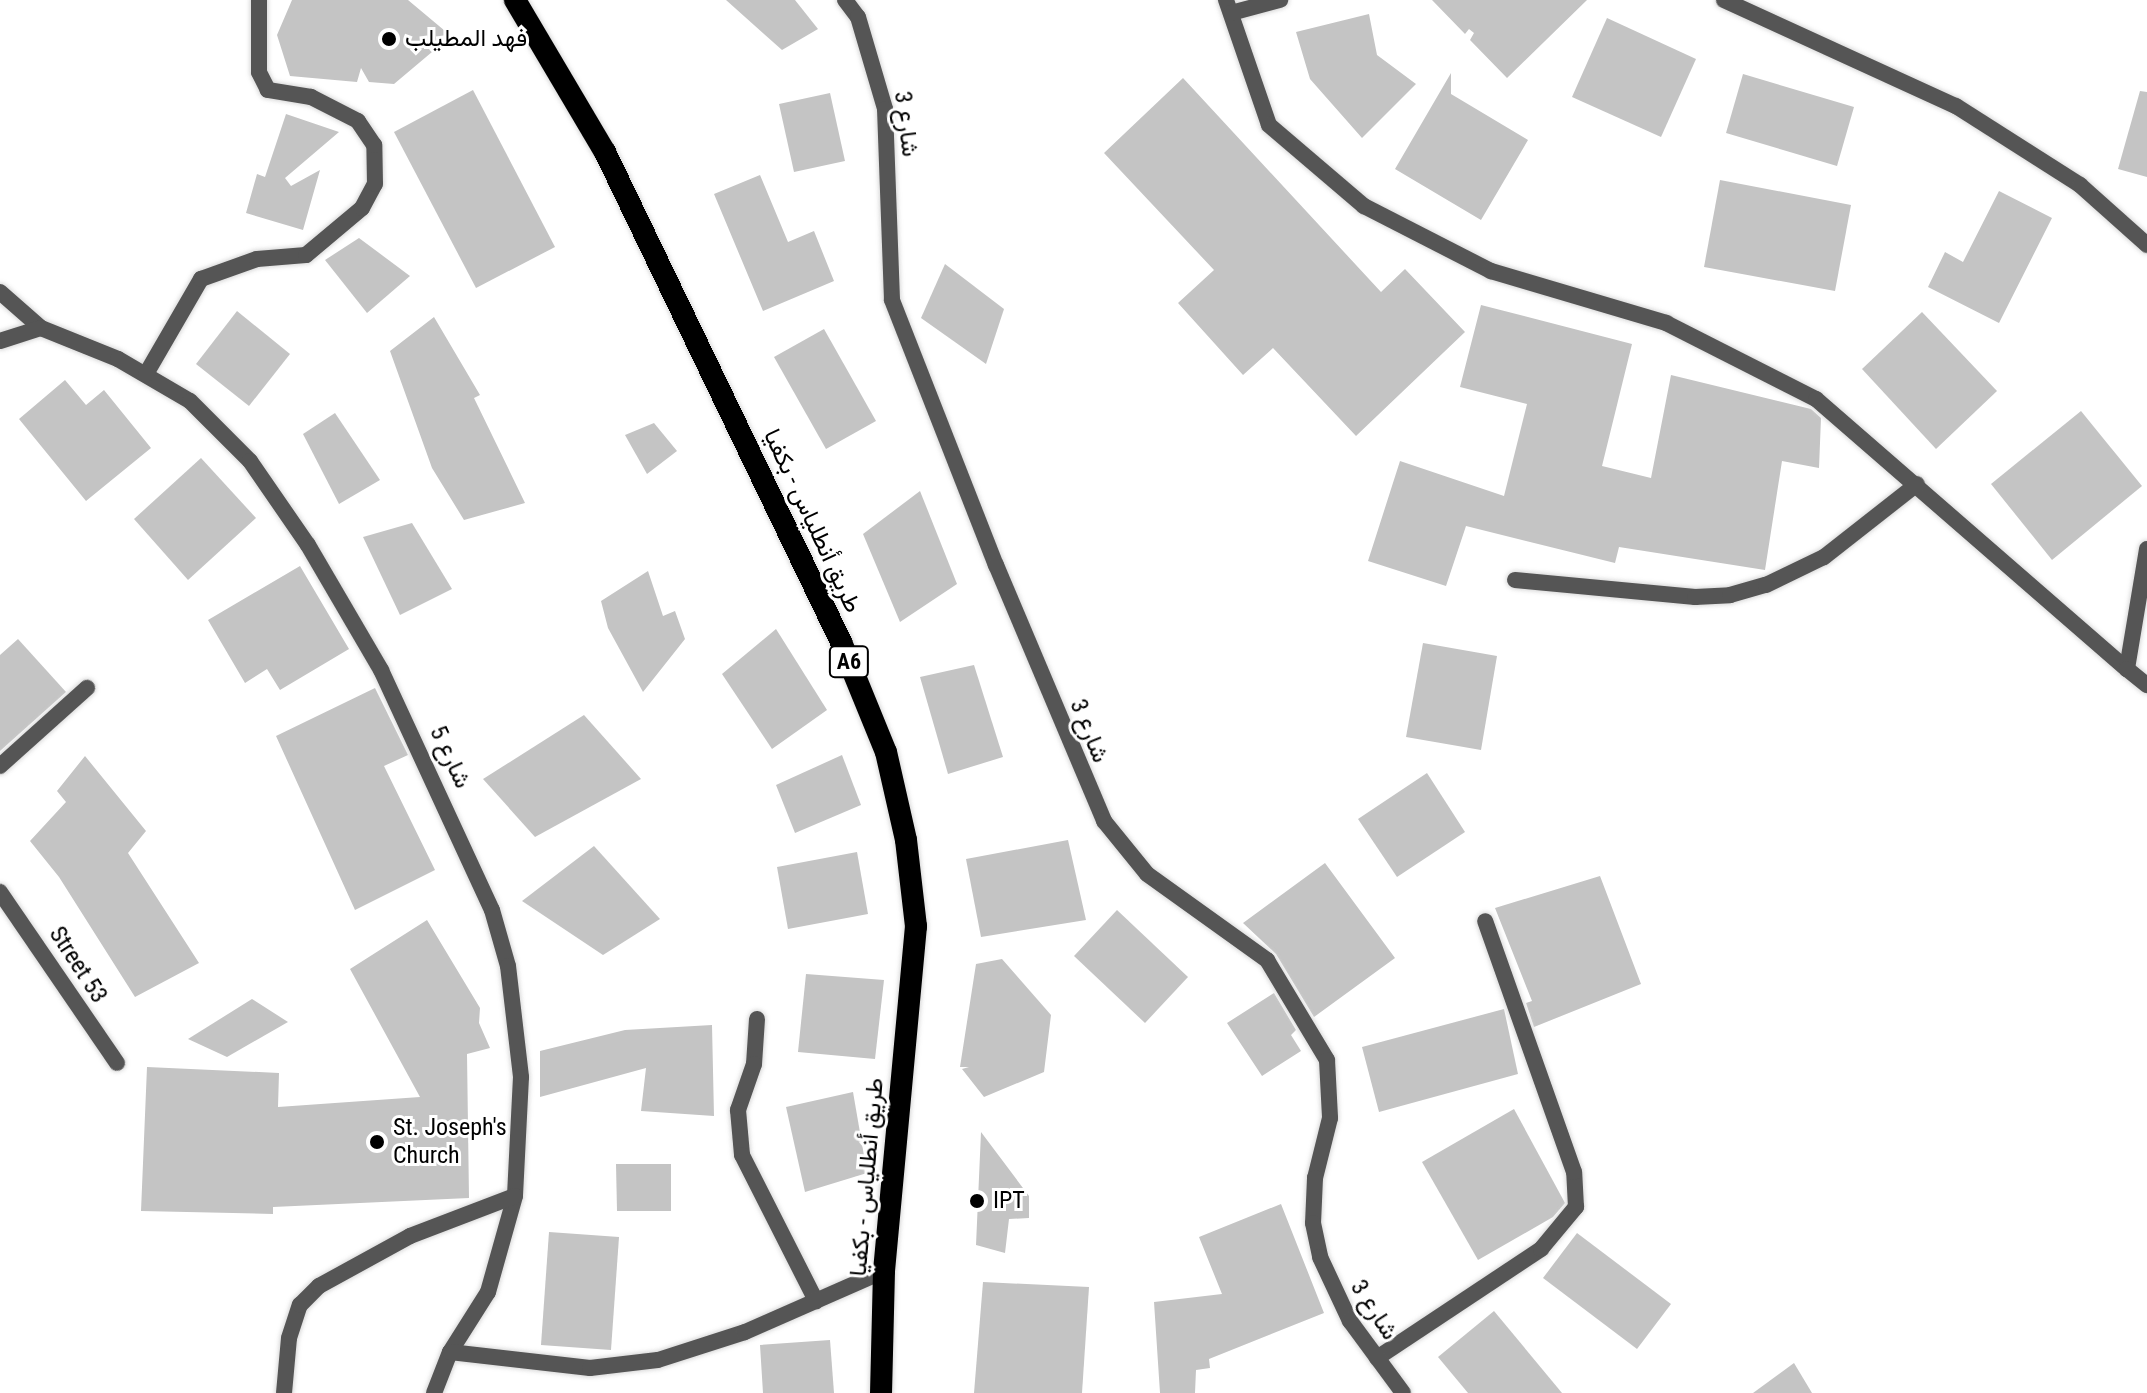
<!DOCTYPE html>
<meta charset="utf-8">
<style>
body{margin:0}
#map{position:relative;width:2147px;height:1393px;overflow:hidden;background:#fff;font-family:"Roboto Condensed",Vazirmatn,sans-serif}
div>[style]{position:absolute}
[style*='--x']{left:calc(var(--x)*1px);top:calc(var(--y)*1px);width:calc(var(--w)*1px);rotate:calc(var(--a)*1deg)}
.building>*{inset:0;background:#c4c4c4}
.roads{filter:drop-shadow(0 0 2px #dbdbdb) drop-shadow(0 0 2px #dbdbdb)}
.minor>*{height:16px;margin:-8px;padding:0 8px;transform-origin:8px;border-radius:8px;background:#555}
.tertiary>*{height:16px;margin:-8px;padding:0 8px;transform-origin:8px;border-radius:8px;background:#555}
.trunk>*{height:22px;margin:-11px;padding:0 11px;transform-origin:11px;border-radius:11px;background:#000}
.dots>*{width:22px;height:22px;translate:-50% -50%;box-sizing:border-box;border:4px solid #fff;border-radius:50%}
span{translate:-50% -50%;white-space:nowrap;text-align:center;line-height:1.15;-webkit-text-stroke:6px #fff;paint-order:stroke}
.shield-label span{padding:2px 6px;background:#fff;border:2px solid;border-radius:6px;-webkit-text-stroke-width:0}
.shield-label{font-size:22px;color:#000;font-weight:700}
.poi-label{font-size:24px;color:#000}
.left{translate:0 -50%;text-align:left}
.street-label{font-size:24px;color:#000}
</style>
<div id="map">
<div class="building">
<i style="clip-path:polygon(292px 0,408px 0,451px 36px,394px 84px,369px 82px,361px 68px,357px 82px,290px 76px,277px 35px)"></i>
<i style="clip-path:polygon(726px 0,795px 0,818px 29px,782px 50px)"></i>
<i style="clip-path:polygon(1432px 0,1587px 0,1507px 78px,1470px 40px,1474px 33px,1469px 29px,1465px 34px)"></i>
<i style="clip-path:polygon(1369px 14px,1377px 55px,1416px 84px,1362px 138px,1310px 79px,1296px 32px)"></i>
<i style="clip-path:polygon(1607px 18px,1696px 59px,1661px 137px,1572px 97px)"></i>
<i style="clip-path:polygon(1451px 73px,1451px 94px,1528px 140px,1481px 220px,1395px 169px)"></i>
<i style="clip-path:polygon(1743px 74px,1854px 107px,1837px 166px,1726px 133px)"></i>
<i style="clip-path:polygon(1183px 78px,1381px 292px,1405px 269px,1465px 332px,1356px 436px,1273px 348px,1243px 375px,1178px 303px,1214px 270px,1104px 153px)"></i>
<i style="clip-path:polygon(473px 90px,555px 247px,476px 288px,394px 132px)"></i>
<i style="clip-path:polygon(2140px 91px,2147px 92px,2147px 177px,2118px 169px)"></i>
<i style="clip-path:polygon(830px 93px,845px 161px,794px 172px,779px 104px)"></i>
<i style="clip-path:polygon(286px 114px,339px 132px,285px 178px,291px 186px,320px 170px,303px 230px,246px 213px,257px 174px,265px 177px)"></i>
<i style="clip-path:polygon(760px 175px,788px 242px,814px 231px,834px 281px,763px 311px,714px 194px)"></i>
<i style="clip-path:polygon(1720px 180px,1851px 205px,1835px 291px,1704px 267px)"></i>
<i style="clip-path:polygon(1999px 191px,2052px 218px,1999px 323px,1928px 287px,1945px 252px,1963px 262px)"></i>
<i style="clip-path:polygon(359px 238px,410px 276px,367px 313px,325px 260px)"></i>
<i style="clip-path:polygon(945px 264px,1004px 309px,986px 364px,921px 318px)"></i>
<i style="clip-path:polygon(1481px 305px,1632px 344px,1602px 466px,1651px 478px,1671px 375px,1811px 409px,1821px 418px,1819px 468px,1782px 461px,1765px 570px,1619px 547px,1615px 563px,1466px 526px,1446px 586px,1368px 561px,1400px 461px,1504px 496px,1527px 404px,1460px 387px)"></i>
<i style="clip-path:polygon(237px 311px,290px 354px,249px 406px,196px 364px)"></i>
<i style="clip-path:polygon(1922px 312px,1997px 391px,1936px 449px,1862px 369px)"></i>
<i style="clip-path:polygon(434px 317px,480px 395px,474px 398px,525px 503px,464px 520px,432px 468px,390px 351px)"></i>
<i style="clip-path:polygon(824px 329px,876px 421px,826px 449px,774px 357px)"></i>
<i style="clip-path:polygon(65px 380px,86px 405px,104px 390px,151px 448px,86px 501px,19px 419px)"></i>
<i style="clip-path:polygon(2081px 411px,2142px 486px,2052px 560px,1991px 484px)"></i>
<i style="clip-path:polygon(335px 413px,380px 480px,339px 504px,303px 434px)"></i>
<i style="clip-path:polygon(654px 423px,677px 451px,647px 474px,625px 435px)"></i>
<i style="clip-path:polygon(201px 458px,256px 518px,188px 580px,134px 519px)"></i>
<i style="clip-path:polygon(920px 491px,957px 584px,900px 622px,863px 534px)"></i>
<i style="clip-path:polygon(412px 523px,452px 589px,400px 615px,363px 537px)"></i>
<i style="clip-path:polygon(300px 566px,349px 649px,280px 690px,267px 669px,245px 683px,208px 620px)"></i>
<i style="clip-path:polygon(648px 571px,663px 616px,675px 611px,685px 639px,643px 692px,608px 628px,601px 601px)"></i>
<i style="clip-path:polygon(776px 629px,827px 710px,772px 749px,722px 674px)"></i>
<i style="clip-path:polygon(18px 639px,66px 692px,0 751px,0 655px)"></i>
<i style="clip-path:polygon(1423px 643px,1497px 656px,1481px 750px,1406px 737px)"></i>
<i style="clip-path:polygon(974px 665px,1003px 757px,948px 774px,920px 677px)"></i>
<i style="clip-path:polygon(375px 688px,408px 755px,384px 766px,435px 870px,355px 910px,276px 736px)"></i>
<i style="clip-path:polygon(584px 715px,641px 779px,535px 837px,483px 779px)"></i>
<i style="clip-path:polygon(842px 755px,861px 805px,795px 833px,776px 785px)"></i>
<i style="clip-path:polygon(85px 756px,146px 831px,128px 853px,199px 963px,135px 997px,59px 877px,30px 841px,66px 802px,57px 791px)"></i>
<i style="clip-path:polygon(1427px 773px,1465px 832px,1397px 877px,1358px 819px)"></i>
<i style="clip-path:polygon(1068px 840px,1086px 920px,981px 937px,966px 859px)"></i>
<i style="clip-path:polygon(594px 846px,660px 919px,603px 955px,522px 901px)"></i>
<i style="clip-path:polygon(857px 852px,868px 914px,788px 929px,777px 867px)"></i>
<i style="clip-path:polygon(1325px 863px,1395px 958px,1314px 1017px,1276px 954px,1243px 923px)"></i>
<i style="clip-path:polygon(1600px 876px,1641px 984px,1534px 1027px,1526px 1003px,1532px 1001px,1495px 908px)"></i>
<i style="clip-path:polygon(1117px 910px,1188px 977px,1145px 1023px,1074px 956px)"></i>
<i style="clip-path:polygon(427px 920px,480px 1008px,479px 1023px,490px 1048px,467px 1054px,469px 1198px,273px 1207px,273px 1214px,141px 1211px,147px 1067px,279px 1073px,278px 1107px,420px 1097px,350px 969px)"></i>
<i style="clip-path:polygon(1002px 959px,1051px 1015px,1044px 1072px,984px 1097px,962px 1069px,969px 1067px,960px 1067px,976px 964px)"></i>
<i style="clip-path:polygon(806px 974px,884px 980px,875px 1059px,798px 1052px)"></i>
<i style="clip-path:polygon(1274px 993px,1296px 1030px,1291px 1035px,1301px 1051px,1262px 1076px,1227px 1023px)"></i>
<i style="clip-path:polygon(252px 999px,288px 1022px,227px 1057px,188px 1039px)"></i>
<i style="clip-path:polygon(1504px 1009px,1518px 1074px,1379px 1112px,1362px 1047px)"></i>
<i style="clip-path:polygon(712px 1025px,714px 1116px,641px 1111px,646px 1068px,540px 1097px,540px 1051px,625px 1030px)"></i>
<i style="clip-path:polygon(853px 1092px,867px 1173px,805px 1192px,786px 1107px)"></i>
<i style="clip-path:polygon(1514px 1109px,1565px 1203px,1553px 1217px,1478px 1260px,1422px 1162px)"></i>
<i style="clip-path:polygon(981px 1132px,1029px 1196px,1029px 1218px,1009px 1219px,1005px 1253px,976px 1245px)"></i>
<i style="clip-path:polygon(616px 1164px,671px 1164px,671px 1211px,617px 1211px)"></i>
<i style="clip-path:polygon(1281px 1204px,1324px 1313px,1209px 1359px,1210px 1368px,1196px 1370px,1195px 1393px,1160px 1393px,1154px 1302px,1222px 1294px,1199px 1237px)"></i>
<i style="clip-path:polygon(549px 1232px,619px 1237px,611px 1350px,541px 1345px)"></i>
<i style="clip-path:polygon(1577px 1233px,1671px 1304px,1637px 1349px,1543px 1278px)"></i>
<i style="clip-path:polygon(983px 1282px,1089px 1287px,1082px 1393px,974px 1393px)"></i>
<i style="clip-path:polygon(1494px 1311px,1562px 1393px,1468px 1393px,1438px 1357px)"></i>
<i style="clip-path:polygon(830px 1340px,834px 1393px,763px 1393px,760px 1345px)"></i>
<i style="clip-path:polygon(1794px 1363px,1812px 1393px,1753px 1393px)"></i>
</div>
<div class="roads">
<div class="minor">
<i style="--x:1226;--y:0;--w:132;--a:71"></i>
<i style="--x:1269;--y:125;--w:125;--a:40.5"></i>
<i style="--x:1364;--y:206;--w:143;--a:27.1"></i>
<i style="--x:1491;--y:271;--w:183;--a:16.5"></i>
<i style="--x:1666;--y:323;--w:168;--a:26.9"></i>
<i style="--x:1816;--y:399;--w:412;--a:41"></i>
<i style="--x:1231;--y:13;--w:51;--a:-14.9"></i>
<i style="--x:0;--y:292;--w:55;--a:41.3"></i>
<i style="--x:41;--y:328;--w:83;--a:21.9"></i>
<i style="--x:118;--y:359;--w:83;--a:30.3"></i>
<i style="--x:190;--y:401;--w:85;--a:45"></i>
<i style="--x:250;--y:461;--w:102;--a:55.4"></i>
<i style="--x:308;--y:545;--w:145;--a:59.7"></i>
<i style="--x:381;--y:670;--w:264;--a:65.2"></i>
<i style="--x:492;--y:910;--w:58;--a:74.1"></i>
<i style="--x:508;--y:966;--w:112;--a:83.3"></i>
<i style="--x:521;--y:1077;--w:119;--a:92.9"></i>
<i style="--x:515;--y:1196;--w:100;--a:105.7"></i>
<i style="--x:488;--y:1292;--w:71;--a:122.3"></i>
<i style="--x:450;--y:1352;--w:44;--a:111.3"></i>
<i style="--x:0;--y:341;--w:43;--a:-17.6"></i>
<i style="--x:146;--y:374;--w:110;--a:-59.9"></i>
<i style="--x:201;--y:279;--w:59;--a:-19.7"></i>
<i style="--x:257;--y:259;--w:49;--a:-4.7"></i>
<i style="--x:306;--y:255;--w:73;--a:-40"></i>
<i style="--x:362;--y:208;--w:27;--a:-62"></i>
<i style="--x:375;--y:184;--w:39;--a:-91"></i>
<i style="--x:374;--y:145;--w:29;--a:-124"></i>
<i style="--x:358;--y:121;--w:53;--a:-152.9"></i>
<i style="--x:311;--y:97;--w:44;--a:-170.8"></i>
<i style="--x:268;--y:90;--w:20;--a:-117"></i>
<i style="--x:259;--y:72;--w:72;--a:-90"></i>
<i style="--x:1515;--y:580;--w:181;--a:5.4"></i>
<i style="--x:1695;--y:597;--w:35;--a:-3"></i>
<i style="--x:1730;--y:595;--w:37;--a:-16"></i>
<i style="--x:1766;--y:585;--w:64;--a:-25.8"></i>
<i style="--x:1824;--y:557;--w:118;--a:-38.1"></i>
<i style="--x:0;--y:766;--w:117;--a:-41.9"></i>
<i style="--x:0;--y:892;--w:207;--a:55.6"></i>
<i style="--x:757;--y:1019;--w:45;--a:93.8"></i>
<i style="--x:754;--y:1064;--w:49;--a:109.2"></i>
<i style="--x:738;--y:1110;--w:45;--a:84.9"></i>
<i style="--x:742;--y:1155;--w:164;--a:63.1"></i>
<i style="--x:450;--y:1352;--w:141;--a:6.5"></i>
<i style="--x:590;--y:1368;--w:68;--a:-6.7"></i>
<i style="--x:658;--y:1360;--w:91;--a:-17.8"></i>
<i style="--x:745;--y:1332;--w:152;--a:-23.7"></i>
<i style="--x:1377;--y:1358;--w:197;--a:-33.6"></i>
<i style="--x:1541;--y:1249;--w:55;--a:-50.2"></i>
<i style="--x:1576;--y:1207;--w:35;--a:-93"></i>
<i style="--x:1574;--y:1172;--w:266;--a:-109.5"></i>
<i style="--x:284;--y:1393;--w:55;--a:-84.8"></i>
<i style="--x:289;--y:1338;--w:35;--a:-72"></i>
<i style="--x:300;--y:1305;--w:27;--a:-45"></i>
<i style="--x:319;--y:1286;--w:104;--a:-28.8"></i>
<i style="--x:410;--y:1236;--w:112;--a:-20.9"></i>
</div>
<div class="tertiary">
<i style="--x:845;--y:0;--w:21;--a:53"></i>
<i style="--x:858;--y:17;--w:96;--a:73.6"></i>
<i style="--x:885;--y:109;--w:191;--a:87.9"></i>
<i style="--x:892;--y:300;--w:285;--a:68.6"></i>
<i style="--x:996;--y:565;--w:278;--a:67.1"></i>
<i style="--x:1104;--y:821;--w:68;--a:50.9"></i>
<i style="--x:1147;--y:874;--w:148;--a:35.6"></i>
<i style="--x:1267;--y:960;--w:117;--a:59"></i>
<i style="--x:1327;--y:1060;--w:58;--a:87"></i>
<i style="--x:1330;--y:1118;--w:62;--a:104"></i>
<i style="--x:1315;--y:1178;--w:45;--a:92.5"></i>
<i style="--x:1313;--y:1223;--w:35;--a:78"></i>
<i style="--x:1320;--y:1257;--w:71;--a:64.9"></i>
<i style="--x:1350;--y:1321;--w:89;--a:53.6"></i>
<i style="--x:1724;--y:0;--w:255;--a:24.6"></i>
<i style="--x:1956;--y:106;--w:147;--a:32.5"></i>
<i style="--x:2080;--y:185;--w:90;--a:41.8"></i>
<i style="--x:2147;--y:549;--w:122;--a:99.5"></i>
<i style="--x:2127;--y:669;--w:26;--a:39"></i>
</div>
<div class="trunk">
<i style="--x:515;--y:0;--w:177;--a:59.4"></i>
<i style="--x:605;--y:152;--w:544;--a:64.28"></i>
<i style="--x:841;--y:642;--w:119;--a:67.8"></i>
<i style="--x:886;--y:752;--w:90;--a:77.2"></i>
<i style="--x:906;--y:840;--w:87;--a:83.4"></i>
<i style="--x:916;--y:926;--w:346;--a:95.3"></i>
<i style="--x:884;--y:1271;--w:122;--a:91.4"></i>
</div>
</div>
<div class="dots">
<i style="left:389px;top:39px;background:#000"></i>
<i style="left:377px;top:1142px;background:#000"></i>
<i style="left:977px;top:1201px;background:#000"></i>
</div>
<div class="shield-label">
<span style="left:849px;top:662px">A6</span>
</div>
<div class="poi-label">
<span class="left" style="left:405px;top:39px">فهد المطيلب</span>
<span class="left" style="left:393px;top:1142px">St. Joseph's<br>Church</span>
<span class="left" style="left:993px;top:1201px">IPT</span>
</div>
<div class="street-label">
<span style="left:906px;top:124px;rotate:83deg">شارع 3</span>
<span style="left:812px;top:521px;rotate:65deg">طريق أنطلياس - بكفيا</span>
<span style="left:1089px;top:731px;rotate:68deg">شارع 3</span>
<span style="left:450px;top:757px;rotate:65deg">شارع 5</span>
<span style="left:78px;top:965px;rotate:57deg">Street 53</span>
<span style="left:867px;top:1177px;rotate:-85deg">طريق أنطلياس - بكفيا</span>
<span style="left:1374px;top:1310px;rotate:57deg">شارع 3</span>
</div>
</div>
